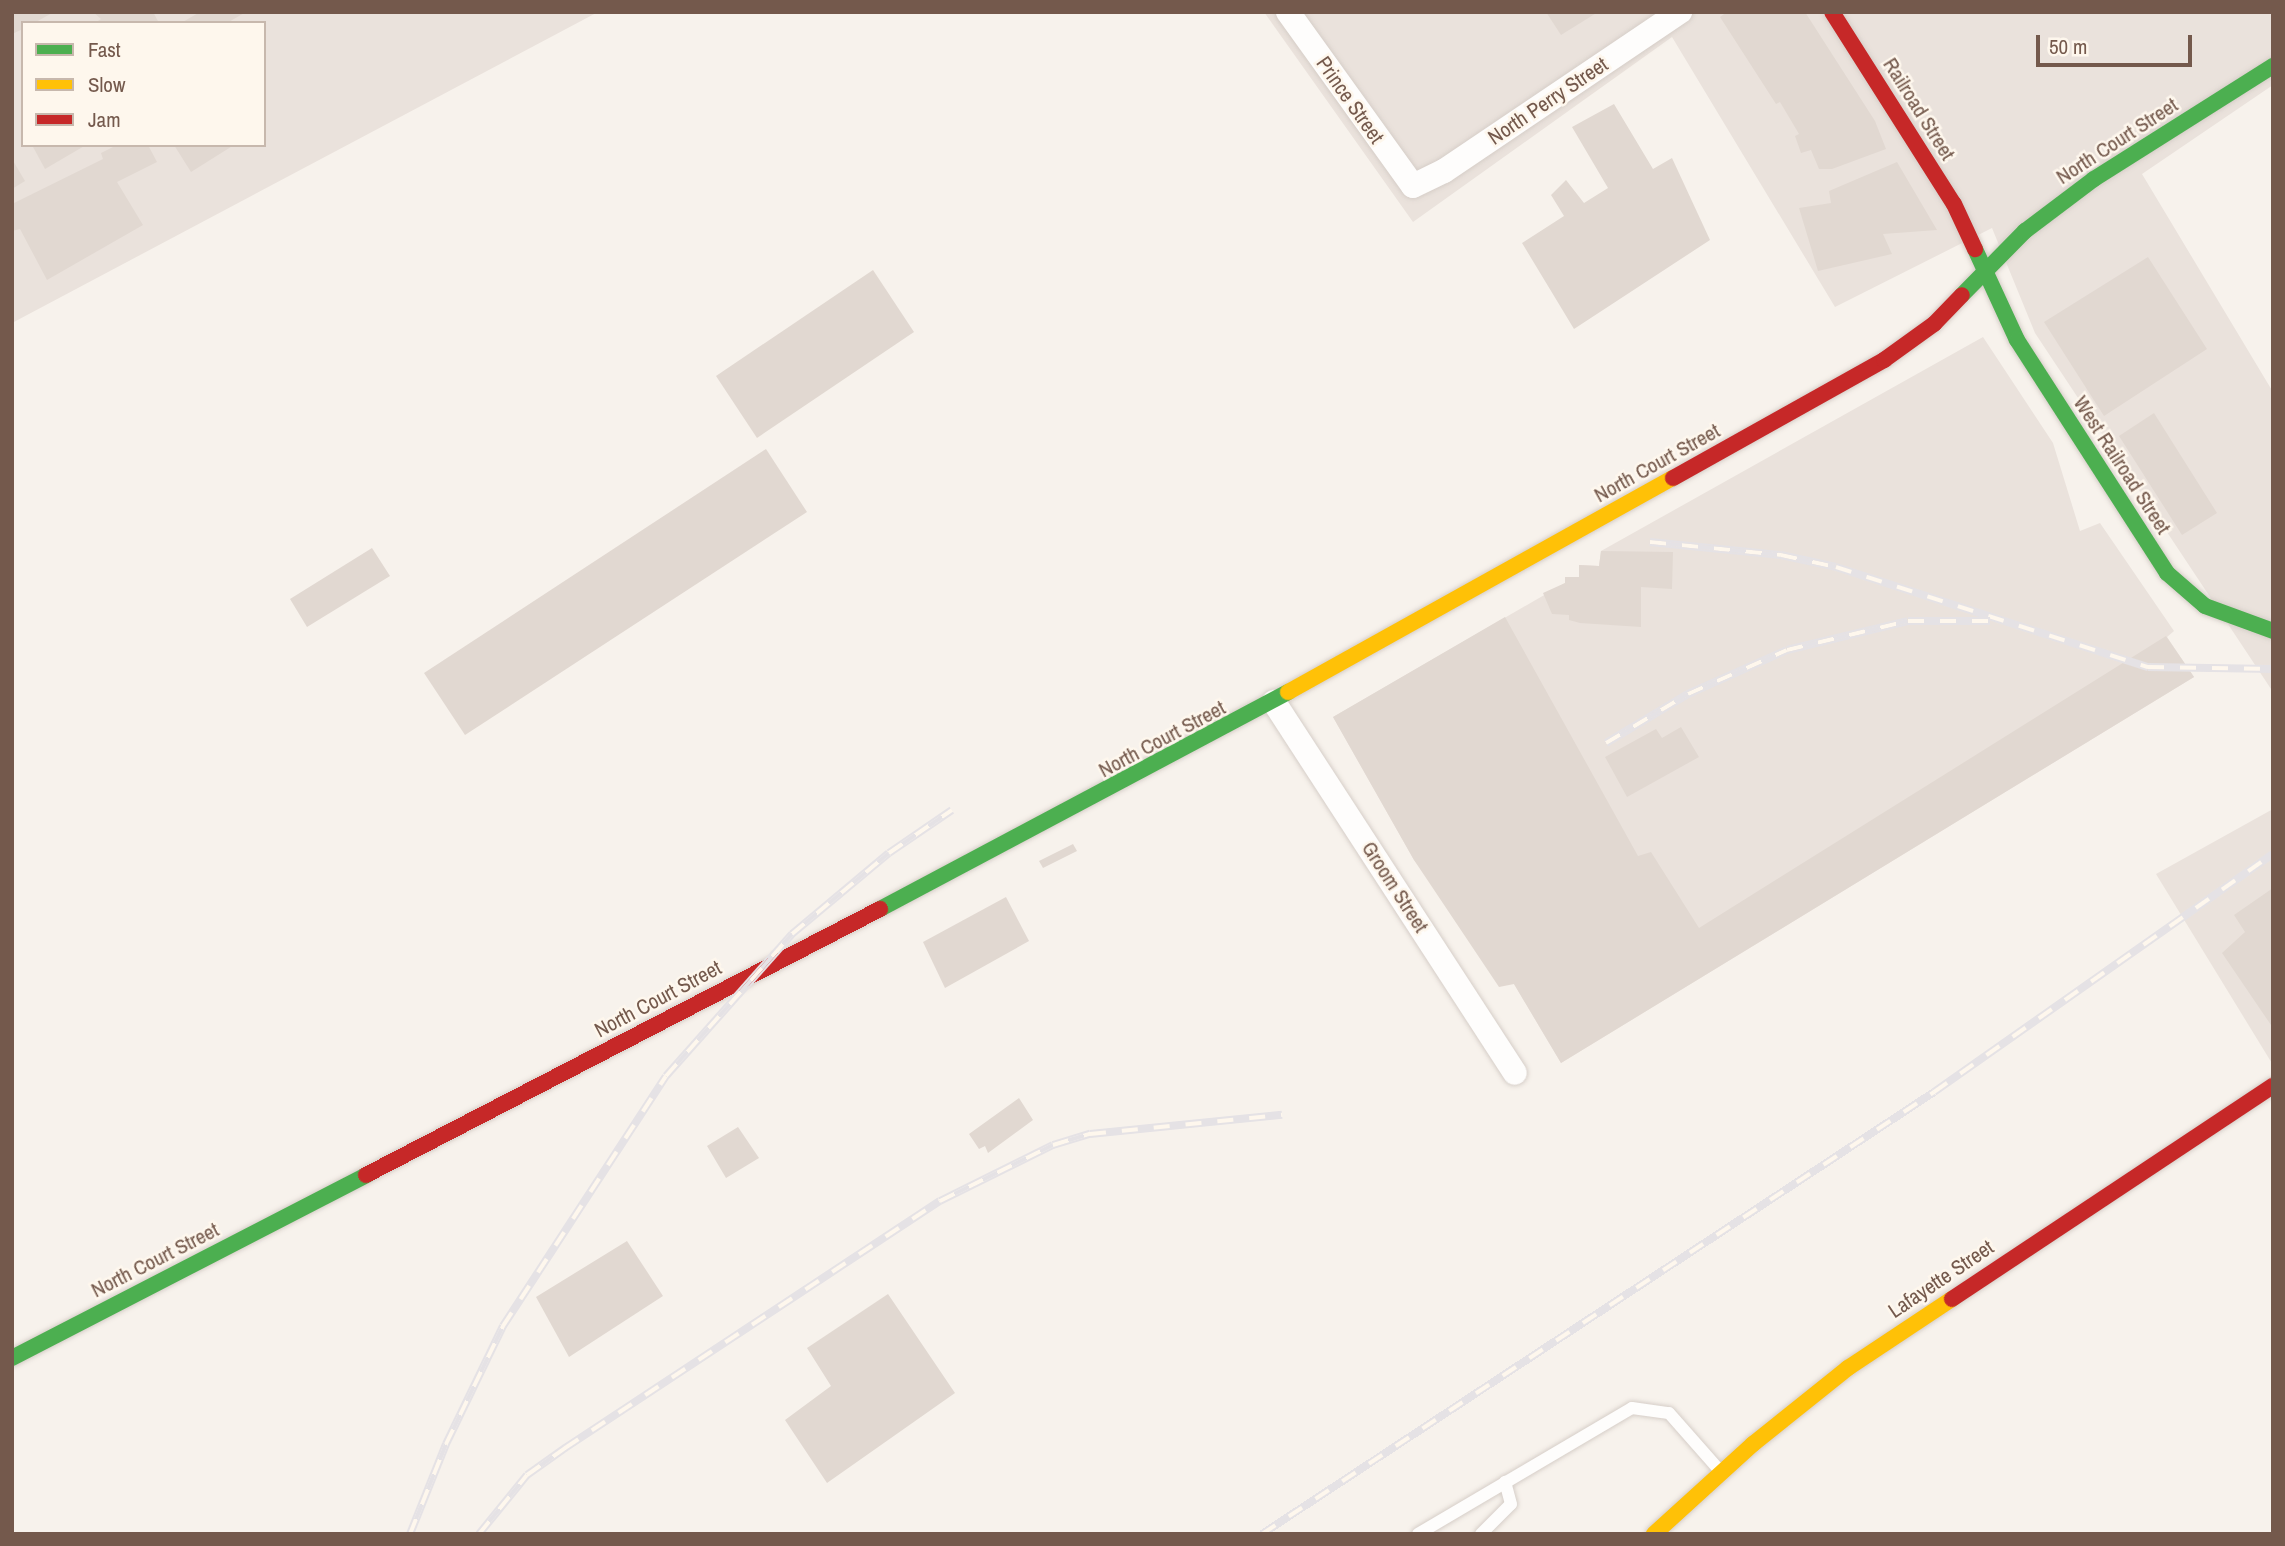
<!DOCTYPE html>
<style>
body{margin:0}
#map{position:relative;width:2285px;height:1546px;overflow:hidden;background:#f7f2ec;font-family:"Archivo Narrow",sans-serif}
div>[style]{position:absolute}
[style*='--x']{left:calc(var(--x)*1px);top:calc(var(--y)*1px);width:calc(var(--w)*1px);rotate:calc(var(--a)*1deg)}
.industrial>*{inset:0;background:#eae2dc}
.building>*{inset:0;background:#e1d8d1}
.roads{filter:drop-shadow(0 0 2px #d6cec8) drop-shadow(0 0 2px #d6cec8)}
.lane>*{height:12px;margin:-6px;padding:0 6px;transform-origin:6px;border-radius:6px;background:#fefdfc}
.street>*{height:24px;margin:-12px;padding:0 12px;transform-origin:12px;border-radius:12px;background:#fefdfc}
.fast>*{height:16px;margin:-8px;padding:0 8px;transform-origin:8px;border-radius:8px;background:#4caf50}
.slow>*{height:16px;margin:-8px;padding:0 8px;transform-origin:8px;border-radius:8px;background:#ffc107}
.jam>*{height:16px;margin:-8px;padding:0 8px;transform-origin:8px;border-radius:8px;background:#c62828}
.rail>*{height:8px;margin-top:-4px;transform-origin:0;background:repeating-linear-gradient(90deg,#fef7ed 0 16px,#e5e2e5 0 32px);box-sizing:border-box;border-block:2px solid #e5e2e5}
span{translate:-50% -50%;white-space:nowrap;text-align:center;line-height:1.15;-webkit-text-stroke:5px #fef7ed;paint-order:stroke}
.street-label{font-size:21px;color:#74594c}
.frame{position:absolute;inset:0;border:14px solid #74594c;pointer-events:none}
.legend{position:absolute;left:21px;top:21px;width:245px;height:126px;box-sizing:border-box;background:#fef7ed;border:2px solid #c7b8ad;margin:0;padding:9px 12px;list-style:none;font-size:21px;color:#74594c}
.legend li{display:flex;align-items:center;gap:14px;height:35px}
.legend b{width:35px;border:2px solid #c7b8ad}
.scale{position:absolute;left:2036px;top:35px;width:156px;height:32px;box-sizing:border-box;border:4px solid #74594c;border-top:0;padding-left:9px;font-size:21px;line-height:24px;white-space:nowrap;color:#74594c;-webkit-text-stroke:5px #fef7ed;paint-order:stroke}
</style>
<div id="map">
<div class="industrial">
<i style="clip-path:polygon(evenodd,12px 12px,598px 12px,12px 323px,12px 12px,23px 23px,264px 23px,264px 145px,23px 145px,23px 23px)"></i>
<i style="clip-path:polygon(1264px 12px,2273px 12px,2273px 85px,2142px 174px,2273px 392px,2273px 692px,2035px 333px,1992px 228px,1835px 307px,1672px 37px,1413px 222px)"></i>
<i style="clip-path:polygon(1983px 337px,2053px 443px,2080px 531px,2100px 523px,2174px 631px,2167px 637px,2194px 677px,1561px 1063px,1514px 984px,1414px 860px,1333px 717px,1565px 583px,1565px 577px,1579px 577px,1579px 565px,1599px 566px,1601px 551px)"></i>
<i style="clip-path:polygon(2273px 809px,2273px 1065px,2156px 874px)"></i>
</div>
<div class="building">
<i style="clip-path:polygon(12px 12px,54px 12px,34px 23px,23px 23px,23px 29px,12px 34px)"></i>
<i style="clip-path:polygon(93px 12px,153px 12px,159px 23px,95px 23px,101px 19px)"></i>
<i style="clip-path:polygon(200px 12px,246px 12px,227px 23px,181px 23px)"></i>
<i style="clip-path:polygon(1546px 12px,1598px 12px,1561px 35px)"></i>
<i style="clip-path:polygon(1727px 12px,1805px 12px,1875px 121px,1886px 149px,1832px 169px,1819px 169px,1811px 150px,1801px 153px,1795px 136px,1799px 134px,1780px 102px,1776px 104px,1720px 17px)"></i>
<i style="clip-path:polygon(1614px 104px,1653px 169px,1672px 158px,1710px 240px,1574px 329px,1522px 243px,1564px 216px,1551px 195px,1566px 180px,1584px 203px,1608px 188px,1572px 127px)"></i>
<i style="clip-path:polygon(32px 145px,86px 145px,45px 169px)"></i>
<i style="clip-path:polygon(117px 145px,148px 145px,157px 162px,117px 182px,143px 225px,47px 280px,20px 229px,12px 231px,12px 204px,103px 159px,101px 153px)"></i>
<i style="clip-path:polygon(174px 145px,234px 145px,191px 172px)"></i>
<i style="clip-path:polygon(12px 159px,25px 181px,12px 189px)"></i>
<i style="clip-path:polygon(1897px 162px,1937px 230px,1883px 234px,1892px 254px,1818px 271px,1799px 208px,1831px 203px,1829px 191px)"></i>
<i style="clip-path:polygon(2148px 257px,2207px 349px,2104px 416px,2044px 322px)"></i>
<i style="clip-path:polygon(873px 270px,914px 332px,757px 438px,716px 376px)"></i>
<i style="clip-path:polygon(2154px 413px,2217px 513px,2182px 535px,2119px 436px)"></i>
<i style="clip-path:polygon(766px 449px,807px 512px,465px 735px,424px 673px)"></i>
<i style="clip-path:polygon(372px 548px,390px 576px,307px 627px,290px 599px)"></i>
<i style="clip-path:polygon(1601px 551px,1673px 552px,1672px 589px,1641px 587px,1641px 627px,1580px 623px,1569px 620px,1569px 615px,1552px 614px,1543px 593px,1565px 583px,1565px 577px,1579px 577px,1579px 565px,1599px 566px)"></i>
<i style="clip-path:polygon(1505px 617px,1638px 856px,1651px 852px,1699px 928px,2166px 636px,2194px 677px,1561px 1063px,1514px 984px,1499px 987px,1414px 860px,1333px 717px)"></i>
<i style="clip-path:polygon(1681px 727px,1699px 757px,1627px 797px,1605px 757px,1656px 729px,1662px 738px)"></i>
<i style="clip-path:polygon(1073px 844px,1077px 851px,1043px 868px,1039px 861px)"></i>
<i style="clip-path:polygon(2273px 888px,2273px 1028px,2222px 953px,2245px 932px,2234px 915px)"></i>
<i style="clip-path:polygon(1006px 897px,1029px 941px,945px 988px,923px 942px)"></i>
<i style="clip-path:polygon(1019px 1098px,1033px 1120px,988px 1153px,985px 1146px,979px 1149px,969px 1134px)"></i>
<i style="clip-path:polygon(738px 1127px,759px 1158px,726px 1178px,707px 1146px)"></i>
<i style="clip-path:polygon(627px 1241px,663px 1296px,569px 1357px,536px 1297px)"></i>
<i style="clip-path:polygon(888px 1294px,955px 1393px,827px 1483px,785px 1420px,831px 1386px,807px 1348px)"></i>
</div>
<div class="roads">
<div class="lane">
<i style="--x:1418;--y:1534;--w:248;--a:-30.5"></i>
<i style="--x:1632;--y:1408;--w:37;--a:8"></i>
<i style="--x:1669;--y:1413;--w:79;--a:48.6"></i>
<i style="--x:1481;--y:1534;--w:42;--a:-45"></i>
<i style="--x:1511;--y:1504;--w:23;--a:-105"></i>
</div>
<div class="street">
<i style="--x:1288;--y:12;--w:214;--a:54.3"></i>
<i style="--x:1413;--y:186;--w:34;--a:-26"></i>
<i style="--x:1444;--y:171;--w:285;--a:-34"></i>
<i style="--x:1274;--y:702;--w:442;--a:57"></i>
</div>
<div class="fast">
<i style="--x:1975;--y:249;--w:100;--a:65.2"></i>
<i style="--x:2017;--y:340;--w:277;--a:57.2"></i>
<i style="--x:2167;--y:573;--w:50;--a:41"></i>
<i style="--x:2205;--y:606;--w:72;--a:20.2"></i>
<i style="--x:1962;--y:295;--w:90;--a:-45.5"></i>
<i style="--x:2025;--y:231;--w:86;--a:-37"></i>
<i style="--x:2094;--y:179;--w:212;--a:-32.3"></i>
<i style="--x:880;--y:909;--w:462;--a:-28"></i>
<i style="--x:12;--y:1358;--w:399;--a:-27.3"></i>
</div>
<div class="slow">
<i style="--x:1288;--y:692;--w:440;--a:-29.1"></i>
<i style="--x:1654;--y:1534;--w:134;--a:-42.3"></i>
<i style="--x:1753;--y:1444;--w:122;--a:-38.7"></i>
<i style="--x:1848;--y:1368;--w:125;--a:-33.6"></i>
</div>
<div class="jam">
<i style="--x:1832;--y:12;--w:227;--a:57.6"></i>
<i style="--x:1954;--y:204;--w:50;--a:65"></i>
<i style="--x:1673;--y:478;--w:242;--a:-29.2"></i>
<i style="--x:1884;--y:360;--w:62;--a:-35.8"></i>
<i style="--x:1934;--y:324;--w:40;--a:-46"></i>
<i style="--x:366;--y:1175;--w:579;--a:-27.36"></i>
<i style="--x:1952;--y:1299;--w:385;--a:-33.6"></i>
</div>
</div>
<div class="rail">
<i style="--x:1650;--y:542;--w:132;--a:5.7"></i>
<i style="--x:1781;--y:555;--w:56;--a:12.3"></i>
<i style="--x:1836;--y:567;--w:328;--a:17.8"></i>
<i style="--x:2148;--y:667;--w:125;--a:0.9"></i>
<i style="--x:1606;--y:743;--w:96;--a:-30.9"></i>
<i style="--x:1688;--y:694;--w:108;--a:-24"></i>
<i style="--x:1787;--y:650;--w:124;--a:-13.5"></i>
<i style="--x:1908;--y:621;--w:82;--a:0"></i>
<i style="--x:410;--y:1534;--w:97;--a:-68.2"></i>
<i style="--x:446;--y:1444;--w:131;--a:-64.2"></i>
<i style="--x:503;--y:1326;--w:298;--a:-56.9"></i>
<i style="--x:666;--y:1076;--w:190;--a:-48.4"></i>
<i style="--x:792;--y:934;--w:126;--a:-39.9"></i>
<i style="--x:889;--y:853;--w:76;--a:-34.3"></i>
<i style="--x:479;--y:1534;--w:76;--a:-50.9"></i>
<i style="--x:527;--y:1475;--w:47;--a:-35.4"></i>
<i style="--x:565;--y:1448;--w:449;--a:-33.4"></i>
<i style="--x:940;--y:1201;--w:126;--a:-26.4"></i>
<i style="--x:1053;--y:1145;--w:39;--a:-17"></i>
<i style="--x:1090;--y:1134;--w:193;--a:-5.7"></i>
<i style="--x:1262;--y:1534;--w:804;--a:-33.33"></i>
<i style="--x:1934;--y:1092;--w:414;--a:-35.1"></i>
</div>
<div class="street-label">
<span style="left:1350px;top:100px;rotate:55deg">Prince Street</span>
<span style="left:1548px;top:101px;rotate:-34deg">North Perry Street</span>
<span style="left:1919px;top:109px;rotate:58deg">Railroad Street</span>
<span style="left:2117px;top:141px;rotate:-33deg">North Court Street</span>
<span style="left:1657px;top:463px;rotate:-29deg">North Court Street</span>
<span style="left:2122px;top:465px;rotate:57deg">West Railroad Street</span>
<span style="left:1162px;top:739px;rotate:-28deg">North Court Street</span>
<span style="left:1395px;top:887px;rotate:57deg">Groom Street</span>
<span style="left:658px;top:999px;rotate:-28deg">North Court Street</span>
<span style="left:155px;top:1260px;rotate:-27deg">North Court Street</span>
<span style="left:1941px;top:1279px;rotate:-34deg">Lafayette Street</span>
</div>
<div class="frame"></div>
<ul class="legend">
<li><b style="height:9px;background:#4caf50"></b>Fast</li>
<li><b style="height:9px;background:#ffc107"></b>Slow</li>
<li><b style="height:9px;background:#c62828"></b>Jam</li>
</ul>
<div class="scale">50 m</div>
</div>
